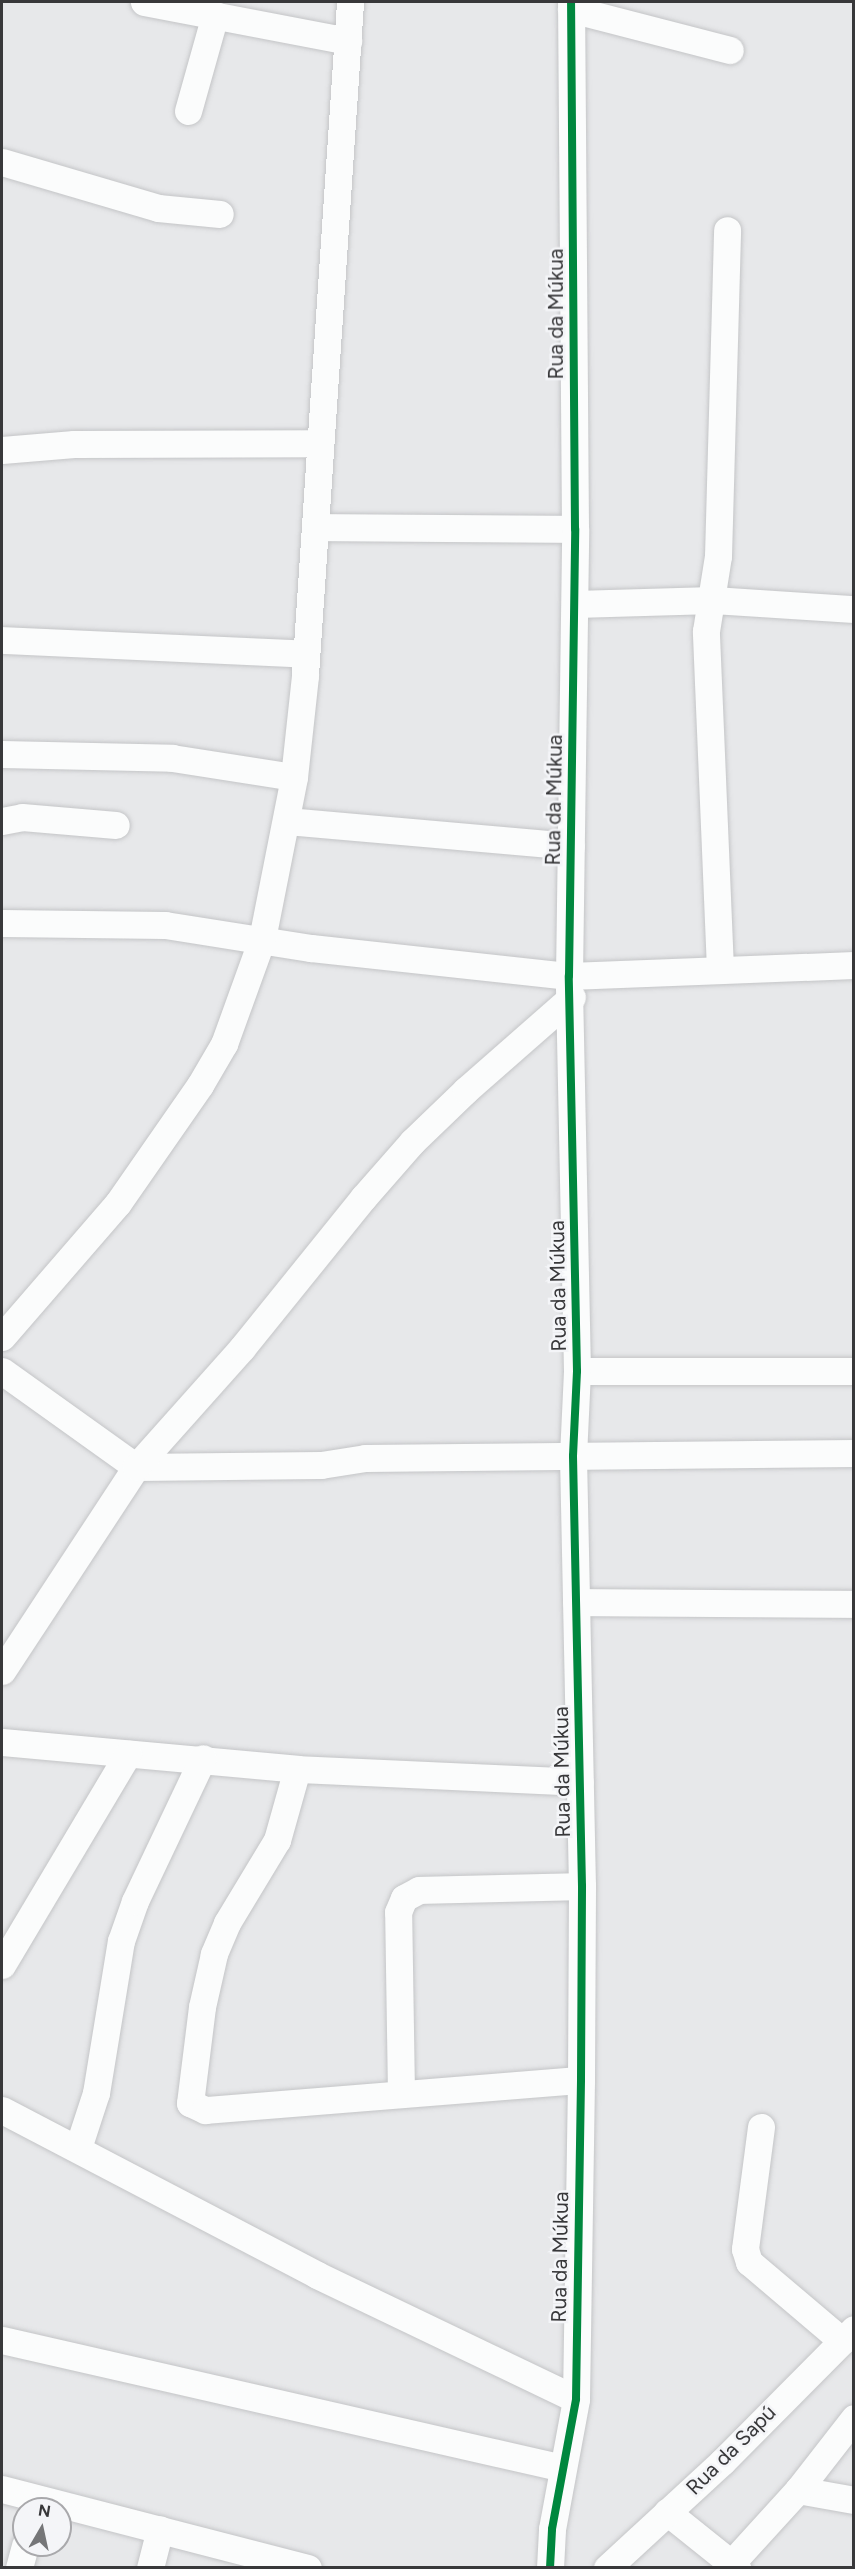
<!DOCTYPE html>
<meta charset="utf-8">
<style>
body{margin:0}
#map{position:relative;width:855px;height:2569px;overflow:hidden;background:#e7e8ea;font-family:Figtree,sans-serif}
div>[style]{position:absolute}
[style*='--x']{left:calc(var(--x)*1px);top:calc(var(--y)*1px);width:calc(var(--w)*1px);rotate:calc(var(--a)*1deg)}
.roads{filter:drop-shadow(0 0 2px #c4c5c7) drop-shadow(0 0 2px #c4c5c7)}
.minor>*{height:27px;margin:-13.5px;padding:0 13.5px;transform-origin:13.5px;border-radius:13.5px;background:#fbfcfc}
.cycleway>*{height:8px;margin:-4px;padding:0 4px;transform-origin:4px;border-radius:4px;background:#00873e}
span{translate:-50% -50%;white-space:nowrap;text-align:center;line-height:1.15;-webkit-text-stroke:5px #f4f5f8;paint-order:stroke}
.street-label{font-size:21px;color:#38383a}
.frame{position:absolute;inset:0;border:3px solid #38383a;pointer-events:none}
.north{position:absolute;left:12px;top:2497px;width:60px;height:60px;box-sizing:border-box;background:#f4f5f8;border:2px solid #a9a9ac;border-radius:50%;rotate:9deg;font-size:16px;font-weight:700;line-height:24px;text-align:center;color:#38383a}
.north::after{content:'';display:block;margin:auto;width:21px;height:27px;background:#757678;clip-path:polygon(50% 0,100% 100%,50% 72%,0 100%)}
</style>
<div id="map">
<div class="roads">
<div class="minor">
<i style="--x:144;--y:2;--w:208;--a:10.8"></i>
<i style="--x:571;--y:9;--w:164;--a:14.5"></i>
<i style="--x:188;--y:111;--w:100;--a:-74.3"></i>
<i style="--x:2;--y:162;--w:163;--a:16.4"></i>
<i style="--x:158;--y:208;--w:62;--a:5.5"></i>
<i style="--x:2;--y:450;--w:72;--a:-4.8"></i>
<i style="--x:74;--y:444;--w:246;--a:-0.2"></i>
<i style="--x:318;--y:527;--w:257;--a:0.4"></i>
<i style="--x:575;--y:604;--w:138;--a:-1.7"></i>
<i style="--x:713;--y:600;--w:141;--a:3.7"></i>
<i style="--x:2;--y:640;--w:303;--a:2.6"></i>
<i style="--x:2;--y:754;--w:170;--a:1.3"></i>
<i style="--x:172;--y:758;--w:123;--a:8.9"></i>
<i style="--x:2;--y:821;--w:20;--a:-11"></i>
<i style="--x:22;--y:817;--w:94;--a:4.9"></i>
<i style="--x:286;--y:821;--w:286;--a:5"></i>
<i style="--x:2;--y:923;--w:163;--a:0.7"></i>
<i style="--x:165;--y:925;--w:148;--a:9"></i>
<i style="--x:311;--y:948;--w:260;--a:6.2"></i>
<i style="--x:569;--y:976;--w:285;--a:-2.2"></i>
<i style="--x:720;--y:969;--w:338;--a:-92.4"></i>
<i style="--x:706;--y:631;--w:76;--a:-80.9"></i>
<i style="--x:718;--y:556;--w:326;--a:-88.4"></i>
<i style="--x:2;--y:1337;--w:177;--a:-49.1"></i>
<i style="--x:118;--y:1203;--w:144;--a:-55.2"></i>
<i style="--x:200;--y:1085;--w:48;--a:-59.7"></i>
<i style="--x:224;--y:1044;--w:112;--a:-70.1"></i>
<i style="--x:262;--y:939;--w:165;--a:-78.8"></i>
<i style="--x:294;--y:777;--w:103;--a:-83.8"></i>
<i style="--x:305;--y:675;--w:675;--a:-86.17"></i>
<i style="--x:2;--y:1371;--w:165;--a:35.6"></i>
<i style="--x:136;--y:1467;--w:185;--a:-0.6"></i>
<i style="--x:321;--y:1465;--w:45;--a:-9"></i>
<i style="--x:365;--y:1458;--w:489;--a:-0.6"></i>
<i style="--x:577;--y:1371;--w:277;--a:0"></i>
<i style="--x:576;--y:1602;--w:278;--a:0.4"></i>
<i style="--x:2;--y:1671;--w:244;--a:-56.7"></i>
<i style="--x:136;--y:1467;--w:159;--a:-48.3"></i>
<i style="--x:242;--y:1348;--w:193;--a:-51.1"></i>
<i style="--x:363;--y:1198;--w:74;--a:-48.8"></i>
<i style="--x:412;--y:1142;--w:75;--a:-43.9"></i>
<i style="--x:466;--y:1090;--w:141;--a:-41.3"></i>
<i style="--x:2;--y:1742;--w:296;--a:5.2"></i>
<i style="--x:297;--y:1769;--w:283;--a:2.6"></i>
<i style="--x:297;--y:1769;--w:74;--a:105.7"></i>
<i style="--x:277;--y:1840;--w:97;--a:121.1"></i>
<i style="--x:227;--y:1923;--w:34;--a:113"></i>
<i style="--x:214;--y:1954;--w:54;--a:102.8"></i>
<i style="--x:202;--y:2007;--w:97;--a:97.1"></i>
<i style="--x:190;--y:2103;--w:17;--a:25"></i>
<i style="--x:205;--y:2110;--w:377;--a:-4.6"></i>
<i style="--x:2;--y:1965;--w:246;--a:-59.2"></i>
<i style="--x:401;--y:2094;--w:182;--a:-90.9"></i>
<i style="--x:398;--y:1912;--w:15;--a:-67"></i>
<i style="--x:404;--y:1898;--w:17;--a:-28"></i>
<i style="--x:419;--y:1890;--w:163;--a:-1.4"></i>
<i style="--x:2;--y:2110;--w:356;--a:27.6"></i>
<i style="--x:317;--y:2275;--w:287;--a:25.6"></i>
<i style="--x:761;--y:2127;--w:123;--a:97.5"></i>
<i style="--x:745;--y:2249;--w:14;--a:73"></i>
<i style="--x:749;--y:2262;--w:122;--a:40.3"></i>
<i style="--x:78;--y:2148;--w:58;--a:-71.9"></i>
<i style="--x:96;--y:2093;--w:154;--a:-80.7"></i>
<i style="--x:121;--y:1941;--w:42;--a:-70.7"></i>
<i style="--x:135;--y:1901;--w:158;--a:-64.6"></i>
<i style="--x:2;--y:2340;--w:575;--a:12.85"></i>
<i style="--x:2;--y:2489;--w:316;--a:14.5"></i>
<i style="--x:798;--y:2490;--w:57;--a:10.1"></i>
<i style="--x:667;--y:2512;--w:90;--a:38.7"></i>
<i style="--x:19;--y:2568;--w:24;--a:-75"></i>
<i style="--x:150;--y:2568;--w:40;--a:-75.6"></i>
<i style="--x:550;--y:2568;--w:39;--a:-87"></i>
<i style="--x:552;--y:2529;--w:132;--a:-79.5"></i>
<i style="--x:576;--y:2399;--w:319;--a:-89.1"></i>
<i style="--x:581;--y:2080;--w:194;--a:-89.7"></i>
<i style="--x:582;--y:1886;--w:430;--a:-91.2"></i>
<i style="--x:573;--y:1456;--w:85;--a:-87.3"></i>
<i style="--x:577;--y:1371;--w:395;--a:-91.2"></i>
<i style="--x:569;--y:976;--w:447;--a:-89.2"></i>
<i style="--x:575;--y:529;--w:527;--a:-90.43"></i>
<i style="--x:607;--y:2568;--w:156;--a:-42.7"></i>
<i style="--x:722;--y:2462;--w:187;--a:-45.2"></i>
<i style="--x:727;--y:2568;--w:105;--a:-47.7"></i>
<i style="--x:798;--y:2490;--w:91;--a:-52.1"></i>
</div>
</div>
<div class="cycleway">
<i style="--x:550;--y:2568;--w:39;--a:-87"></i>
<i style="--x:552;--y:2529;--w:132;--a:-79.5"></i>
<i style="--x:576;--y:2399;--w:319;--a:-89.1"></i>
<i style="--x:581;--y:2080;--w:194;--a:-89.7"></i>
<i style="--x:582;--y:1886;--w:430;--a:-91.2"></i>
<i style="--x:573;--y:1456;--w:85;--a:-87.3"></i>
<i style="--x:577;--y:1371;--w:395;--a:-91.2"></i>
<i style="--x:569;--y:976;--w:447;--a:-89.2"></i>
<i style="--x:575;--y:529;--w:527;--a:-90.43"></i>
</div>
<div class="street-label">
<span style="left:556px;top:314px;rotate:-90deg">Rua da Múkua</span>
<span style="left:554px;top:800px;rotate:-89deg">Rua da Múkua</span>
<span style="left:558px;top:1286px;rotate:-91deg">Rua da Múkua</span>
<span style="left:562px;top:1772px;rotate:-91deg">Rua da Múkua</span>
<span style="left:560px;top:2257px;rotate:-89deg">Rua da Múkua</span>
<span style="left:731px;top:2450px;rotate:-45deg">Rua da Sapú</span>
</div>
<div class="frame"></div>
<div class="north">N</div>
</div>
